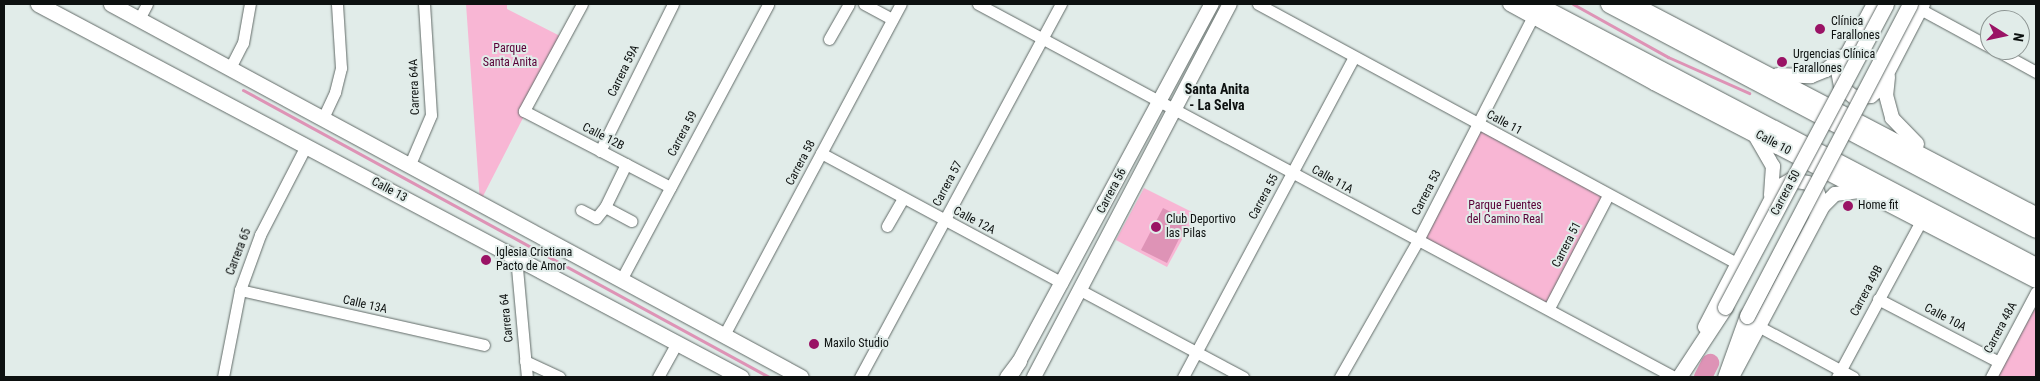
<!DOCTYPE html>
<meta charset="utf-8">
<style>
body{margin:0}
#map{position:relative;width:2040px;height:381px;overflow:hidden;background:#e1ece9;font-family:"Roboto Condensed",sans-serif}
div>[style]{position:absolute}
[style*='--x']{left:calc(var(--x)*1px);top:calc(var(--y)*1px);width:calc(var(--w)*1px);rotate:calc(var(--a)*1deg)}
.green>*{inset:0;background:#f8b6d4}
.water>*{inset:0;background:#de93b6}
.stream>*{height:3px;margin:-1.5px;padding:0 1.5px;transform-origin:1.5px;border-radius:1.5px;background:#de93b6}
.river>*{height:18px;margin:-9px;padding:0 9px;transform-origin:9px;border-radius:9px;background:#de93b6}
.roads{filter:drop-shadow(0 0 1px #626b68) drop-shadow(0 0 1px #626b68)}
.minor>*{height:11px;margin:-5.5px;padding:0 5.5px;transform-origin:5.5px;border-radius:5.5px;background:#fff}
.tertiary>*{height:14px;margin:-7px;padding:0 7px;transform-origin:7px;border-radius:7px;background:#fff}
.secondary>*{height:15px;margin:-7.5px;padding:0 7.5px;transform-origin:7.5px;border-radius:7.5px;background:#fff}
.primary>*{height:18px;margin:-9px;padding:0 9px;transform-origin:9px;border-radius:9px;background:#fff}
.bridges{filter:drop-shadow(0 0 1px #626b68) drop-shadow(0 0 1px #626b68)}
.secondary-bridge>*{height:15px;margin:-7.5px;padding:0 7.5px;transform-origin:7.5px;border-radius:7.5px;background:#fff}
.dots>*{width:14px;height:14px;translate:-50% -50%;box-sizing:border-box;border:2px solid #e1ece9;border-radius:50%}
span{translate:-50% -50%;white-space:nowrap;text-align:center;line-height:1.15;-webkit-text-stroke:4px #e1ece9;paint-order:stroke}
.poi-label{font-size:12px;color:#0d1110}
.left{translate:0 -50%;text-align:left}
.park-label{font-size:12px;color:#590037}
.street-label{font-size:12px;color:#0d1110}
.neighbourhood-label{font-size:14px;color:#0d1110;font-weight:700}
.frame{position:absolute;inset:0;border:5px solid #0d1110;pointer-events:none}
.north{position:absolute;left:1980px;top:10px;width:50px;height:50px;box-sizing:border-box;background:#e1ece9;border:1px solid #8c9492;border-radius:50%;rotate:100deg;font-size:14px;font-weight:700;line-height:20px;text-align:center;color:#0d1110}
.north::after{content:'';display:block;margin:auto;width:18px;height:22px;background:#9a1365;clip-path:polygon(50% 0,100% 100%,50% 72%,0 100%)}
</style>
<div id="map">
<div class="green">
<i style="clip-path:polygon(466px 4px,507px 4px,507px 9px,564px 38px,480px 202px)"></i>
<i style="clip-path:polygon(1477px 125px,1608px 195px,1549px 308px,1417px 242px)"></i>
<i style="clip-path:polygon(1144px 188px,1196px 214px,1167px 267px,1116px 240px)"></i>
<i style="clip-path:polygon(2036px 307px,2036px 377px,1995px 377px)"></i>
</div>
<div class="water">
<i style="clip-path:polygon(1163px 208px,1188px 221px,1167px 263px,1141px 250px)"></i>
</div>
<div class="stream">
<i style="--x:1573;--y:4;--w:109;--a:29.2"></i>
<i style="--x:1668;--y:57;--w:89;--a:24"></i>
<i style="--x:243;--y:90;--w:599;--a:28.62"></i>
</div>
<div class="river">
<i style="--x:1703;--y:377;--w:16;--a:-63"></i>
</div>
<div class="roads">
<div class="minor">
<i style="--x:582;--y:4;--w:122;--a:118.5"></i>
<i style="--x:524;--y:111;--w:165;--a:27.5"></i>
<i style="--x:864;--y:4;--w:32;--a:28"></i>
<i style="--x:978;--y:4;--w:790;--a:28.19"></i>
<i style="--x:1258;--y:4;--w:546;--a:28.44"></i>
<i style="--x:1920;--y:9;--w:80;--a:28.5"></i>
<i style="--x:139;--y:19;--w:17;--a:-62"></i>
<i style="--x:829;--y:39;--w:40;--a:-60.3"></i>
<i style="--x:1996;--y:50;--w:46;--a:28.8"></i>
<i style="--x:230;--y:68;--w:28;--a:-63"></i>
<i style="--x:243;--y:43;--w:40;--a:-80"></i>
<i style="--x:323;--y:118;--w:29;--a:-65"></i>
<i style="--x:335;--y:92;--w:25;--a:-76"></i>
<i style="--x:341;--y:68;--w:64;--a:-93.6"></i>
<i style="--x:600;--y:151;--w:164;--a:-63.6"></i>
<i style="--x:821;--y:153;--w:274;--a:28.3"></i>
<i style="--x:410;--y:164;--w:53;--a:-66.8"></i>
<i style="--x:431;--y:115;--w:111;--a:-93.6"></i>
<i style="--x:626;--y:164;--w:48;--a:116"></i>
<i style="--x:605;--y:207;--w:30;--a:28"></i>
<i style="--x:581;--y:210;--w:17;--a:28"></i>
<i style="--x:596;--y:218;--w:14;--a:-51"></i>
<i style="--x:887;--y:226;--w:32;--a:-60"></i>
<i style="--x:516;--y:257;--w:121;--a:84.8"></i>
<i style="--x:622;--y:278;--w:310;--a:-61.9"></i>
<i style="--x:240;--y:290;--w:250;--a:12.7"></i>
<i style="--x:1080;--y:290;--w:185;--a:28.1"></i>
<i style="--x:1878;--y:299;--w:136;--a:27.5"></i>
<i style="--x:1549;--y:308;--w:127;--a:-62.4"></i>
<i style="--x:1758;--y:326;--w:108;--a:28.2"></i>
<i style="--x:724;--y:335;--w:375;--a:-61.9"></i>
<i style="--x:525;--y:361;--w:38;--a:25"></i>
<i style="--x:223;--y:377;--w:89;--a:-78.9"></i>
<i style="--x:240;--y:290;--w:59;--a:-70"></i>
<i style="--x:260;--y:235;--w:100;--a:-62.7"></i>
<i style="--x:658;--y:377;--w:38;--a:-61"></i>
<i style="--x:860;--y:377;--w:424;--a:-61.7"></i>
<i style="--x:1183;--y:377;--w:363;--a:-61.9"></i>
<i style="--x:1340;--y:377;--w:155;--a:-60.3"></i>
<i style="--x:1417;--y:242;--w:252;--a:-62.8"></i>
<i style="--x:1837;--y:377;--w:179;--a:-61.7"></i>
<i style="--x:1991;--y:377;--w:96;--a:-62.1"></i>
</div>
<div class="tertiary">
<i style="--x:1510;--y:4;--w:164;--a:28.7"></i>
<i style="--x:1654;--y:83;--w:430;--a:27.4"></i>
<i style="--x:1634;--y:4;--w:454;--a:27.6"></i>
<i style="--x:1874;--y:4;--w:76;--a:118.2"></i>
<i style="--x:1838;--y:71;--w:16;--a:79"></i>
<i style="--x:1841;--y:87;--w:16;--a:38"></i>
<i style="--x:1854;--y:97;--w:17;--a:-3"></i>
<i style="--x:1871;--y:96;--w:11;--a:-41"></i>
<i style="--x:1879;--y:89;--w:96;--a:-62.6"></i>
<i style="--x:1778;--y:75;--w:33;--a:2"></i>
<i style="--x:1811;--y:76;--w:16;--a:-22"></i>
<i style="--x:1826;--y:70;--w:22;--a:-39"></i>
<i style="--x:1888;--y:77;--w:18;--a:96"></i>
<i style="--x:1886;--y:95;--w:24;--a:75"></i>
<i style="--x:1892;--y:118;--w:36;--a:46"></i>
<i style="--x:1756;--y:137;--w:34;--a:60"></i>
<i style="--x:1773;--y:166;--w:29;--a:94"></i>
<i style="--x:1705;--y:327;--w:157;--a:-62.6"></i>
<i style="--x:1777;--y:188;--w:16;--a:-30"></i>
<i style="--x:1791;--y:180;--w:17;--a:10"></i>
<i style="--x:1808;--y:183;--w:12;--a:42"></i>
<i style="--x:1817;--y:191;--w:12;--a:70"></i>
<i style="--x:1821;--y:202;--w:17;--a:107"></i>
<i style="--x:1014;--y:371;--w:417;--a:-61.7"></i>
<i style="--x:1034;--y:377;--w:421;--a:-62.3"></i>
<i style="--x:1732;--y:377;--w:194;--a:-62"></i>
<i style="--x:1823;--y:206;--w:17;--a:-45"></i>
<i style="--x:1835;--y:194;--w:25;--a:-7"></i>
</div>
<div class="secondary">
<i style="--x:38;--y:4;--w:796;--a:27.95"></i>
<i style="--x:111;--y:4;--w:784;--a:28.39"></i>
<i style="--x:1007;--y:377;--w:20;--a:-53"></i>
<i style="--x:1679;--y:377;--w:84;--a:-56.7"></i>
<i style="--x:1725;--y:377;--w:65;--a:-70.2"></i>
</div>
<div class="primary">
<i style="--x:1534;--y:4;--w:567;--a:27.65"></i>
<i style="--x:1610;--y:4;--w:482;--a:27.8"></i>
</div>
</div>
<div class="bridges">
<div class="secondary-bridge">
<i style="--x:1725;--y:307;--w:343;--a:-62"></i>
<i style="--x:1747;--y:316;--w:352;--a:-62.4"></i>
</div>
</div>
<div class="dots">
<i style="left:1820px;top:29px;background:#9a1365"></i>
<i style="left:1782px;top:62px;background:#9a1365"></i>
<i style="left:1848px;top:206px;background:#9a1365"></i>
<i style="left:1156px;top:227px;background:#9a1365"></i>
<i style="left:486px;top:260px;background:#9a1365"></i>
<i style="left:814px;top:344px;background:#9a1365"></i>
</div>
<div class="poi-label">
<span class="left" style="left:1831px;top:29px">Clínica<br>Farallones</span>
<span class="left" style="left:1793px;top:62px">Urgencias Clínica<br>Farallones</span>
<span class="left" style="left:1858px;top:206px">Home fit</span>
<span class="left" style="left:1166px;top:227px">Club Deportivo<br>las Pilas</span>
<span class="left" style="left:496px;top:260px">Iglesia Cristiana<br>Pacto de Amor</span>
<span class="left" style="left:824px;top:344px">Maxilo Studio</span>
</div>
<div class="park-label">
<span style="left:510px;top:56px">Parque<br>Santa Anita</span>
<span style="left:1505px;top:213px">Parque Fuentes<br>del Camino Real</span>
</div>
<div class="street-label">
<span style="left:624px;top:71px;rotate:-64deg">Carrera 59A</span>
<span style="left:415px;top:87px;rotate:-92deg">Carrera 64A</span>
<span style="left:1504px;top:123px;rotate:28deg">Calle 11</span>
<span style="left:683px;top:134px;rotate:-62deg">Carrera 59</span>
<span style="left:603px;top:137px;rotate:27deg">Calle 12B</span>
<span style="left:1773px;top:143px;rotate:28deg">Calle 10</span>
<span style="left:801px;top:163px;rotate:-62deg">Carrera 58</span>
<span style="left:1332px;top:180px;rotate:29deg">Calle 11A</span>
<span style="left:948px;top:184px;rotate:-62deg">Carrera 57</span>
<span style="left:389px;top:190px;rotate:28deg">Calle 13</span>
<span style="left:1112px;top:191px;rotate:-62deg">Carrera 56</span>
<span style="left:1427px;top:193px;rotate:-63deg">Carrera 53</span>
<span style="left:1786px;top:193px;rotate:-62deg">Carrera 50</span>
<span style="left:1264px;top:197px;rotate:-62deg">Carrera 55</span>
<span style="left:974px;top:221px;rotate:28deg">Calle 12A</span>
<span style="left:1567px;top:245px;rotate:-63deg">Carrera 51</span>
<span style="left:239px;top:252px;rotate:-69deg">Carrera 65</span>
<span style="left:1867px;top:291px;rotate:-62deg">Carrera 49B</span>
<span style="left:365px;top:305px;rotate:13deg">Calle 13A</span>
<span style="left:507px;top:318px;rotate:-96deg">Carrera 64</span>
<span style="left:1945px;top:318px;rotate:28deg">Calle 10A</span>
<span style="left:2001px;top:328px;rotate:-62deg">Carrera 48A</span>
</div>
<div class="neighbourhood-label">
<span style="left:1217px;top:97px">Santa Anita<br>- La Selva</span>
</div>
<div class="frame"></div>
<div class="north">N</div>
</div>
